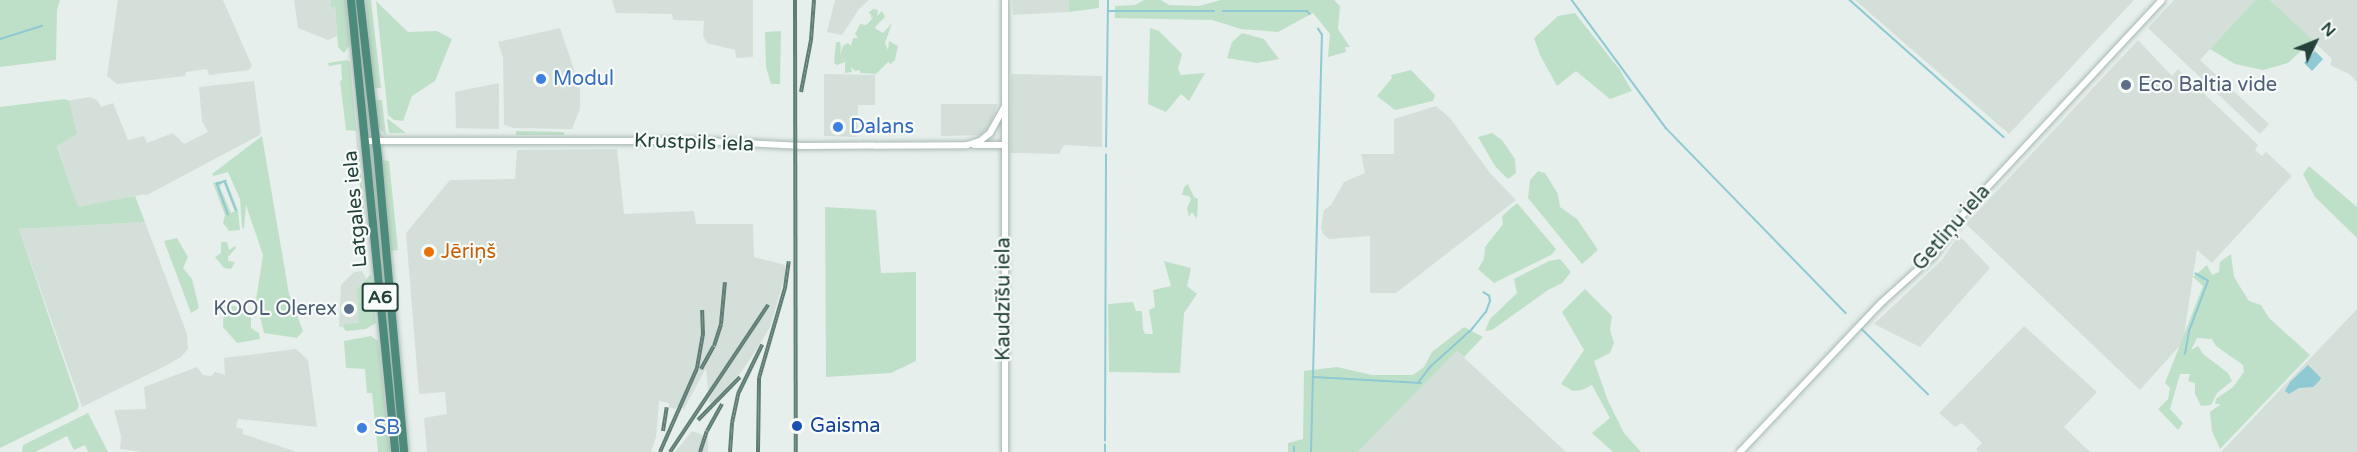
<!DOCTYPE html>
<meta charset="utf-8">
<style>
body{margin:0}
#map{position:relative;width:2357px;height:452px;overflow:hidden;background:#e6efeb;font-family:"Varela Round",sans-serif}
div>[style]{position:absolute}
[style*='--x']{left:calc(var(--x)*1px);top:calc(var(--y)*1px);width:calc(var(--w)*1px);rotate:calc(var(--a)*1deg)}
.built>*{inset:0;background:#d4dfda}
.green>*{inset:0;background:#bfe0c8}
.water>*{inset:0;background:#8ec9d4}
.stream>*{height:1.5px;margin:-0.75px;padding:0 0.75px;transform-origin:0.75px;border-radius:0.75px;background:#8ec9d4}
.roads{filter:drop-shadow(0 0 2px #a8b8b2) drop-shadow(0 0 2px #a8b8b2)}
.tertiary>*{height:6px;margin:-3px;padding:0 3px;transform-origin:3px;border-radius:3px;background:#fff}
.trunk>*{height:8px;margin:-4px;padding:0 4px;transform-origin:4px;border-radius:4px;background:#4c8a7c}
.rail>*{height:4px;margin-top:-2px;transform-origin:0;background:repeating-linear-gradient(90deg,#f7fbf9 0 4.5px,#5f7d75 0 9px);box-sizing:border-box;border-block:2px solid #5f7d75}
.dots>*{width:16px;height:16px;translate:-50% -50%;box-sizing:border-box;border:3px solid #f7fbf9;border-radius:50%}
span{translate:-50% -50%;white-space:nowrap;text-align:center;line-height:1.15;-webkit-text-stroke:4.5px #f7fbf9;paint-order:stroke}
.shield-label span{padding:2px 4px;background:#f7fbf9;border:2px solid;border-radius:4px;-webkit-text-stroke-width:0}
.shield-label{font-size:18px;color:#24423a;font-weight:700}
.shop-label{font-size:20px;color:#366cbe}
.left{translate:0 -50%;text-align:left}
.service-label{font-size:20px;color:#4e5e75}
.right{translate:-100% -50%;text-align:right}
.street-label{font-size:20px;color:#24423a}
.food-label{font-size:20px;color:#c56008}
.transit-label{font-size:20px;color:#164399}
.north{position:absolute;left:2285px;top:12px;width:60px;height:60px;-webkit-text-stroke:4px #f7fbf9;paint-order:stroke;rotate:47deg;font-size:16px;font-weight:700;line-height:24px;text-align:center;color:#24423a}
.north::after{content:'';display:block;margin:auto;width:21px;height:27px;background:#24423a;clip-path:polygon(50% 0,100% 100%,50% 72%,0 100%)}
</style>
<div id="map">
<div class="built">
<i style="clip-path:polygon(118px 0,223px 0,252px 66px,249px 70px,209px 75px,207px 69px,186px 72px,185px 76px,117px 84px,107px 76px)"></i>
<i style="clip-path:polygon(294px 0,331px 0,331px 7px,335px 7px,337px 36px,328px 40px,298px 28px)"></i>
<i style="clip-path:polygon(612px 0,753px 0,753px 57px,736px 58px,735px 50px,707px 43px,703px 36px,704px 21px,673px 20px,672px 14px,616px 13px)"></i>
<i style="clip-path:polygon(835px 0,869px 0,859px 9px,842px 35px,827px 32px)"></i>
<i style="clip-path:polygon(1012px 0,1069px 0,1069px 12px,1013px 15px)"></i>
<i style="clip-path:polygon(1855px 0,2134px 0,2009px 134px)"></i>
<i style="clip-path:polygon(2174px 0,2255px 0,2200px 60px,2269px 124px,2260px 134px,2148px 28px)"></i>
<i style="clip-path:polygon(2270px 0,2357px 0,2357px 82px,2349px 74px,2330px 65px,2332px 59px)"></i>
<i style="clip-path:polygon(560px 28px,580px 87px,580px 109px,572px 129px,514px 128px,504px 125px,503px 58px,498px 42px)"></i>
<i style="clip-path:polygon(2138px 40px,2172px 76px,2178px 69px,2258px 145px,2255px 150px,2262px 156px,2266px 152px,2292px 176px,2212px 263px,2197px 250px,2183px 342px,2140px 390px,1966px 224px)"></i>
<i style="clip-path:polygon(824px 74px,875px 75px,875px 105px,858px 105px,857px 137px,824px 136px)"></i>
<i style="clip-path:polygon(1011px 74px,1102px 76px,1102px 147px,1064px 145px,1059px 154px,1010px 153px)"></i>
<i style="clip-path:polygon(254px 81px,261px 133px,258px 136px,147px 195px,144px 194px,78px 208px,55px 138px,65px 101px,90px 97px,97px 100px,101px 107px,113px 103px,128px 140px,144px 136px,147px 143px,173px 133px,184px 144px,208px 132px,202px 121px,199px 87px)"></i>
<i style="clip-path:polygon(499px 83px,499px 129px,456px 128px,455px 92px)"></i>
<i style="clip-path:polygon(941px 104px,997px 104px,992px 122px,982px 135px,941px 136px)"></i>
<i style="clip-path:polygon(1436px 106px,1450px 118px,1490px 173px,1516px 200px,1396px 293px,1370px 293px,1370px 236px,1329px 239px,1323px 234px,1321px 228px,1324px 210px,1331px 205px,1344px 182px,1365px 173px,1361px 154px,1394px 154px,1394px 119px)"></i>
<i style="clip-path:polygon(617px 149px,624px 214px,694px 211px,696px 224px,753px 224px,754px 257px,785px 265px,785px 276px,770px 327px,760px 344px,742px 371px,712px 404px,708px 401px,712px 393px,708px 391px,706px 368px,684px 409px,678px 406px,675px 409px,669px 407px,669px 403px,659px 401px,656px 437px,651px 452px,427px 452px,424px 418px,447px 414px,445px 392px,419px 394px,406px 233px,450px 180px,515px 179px,517px 150px)"></i>
<i style="clip-path:polygon(145px 222px,187px 334px,188px 349px,181px 357px,167px 365px,82px 407px,19px 229px)"></i>
<i style="clip-path:polygon(1959px 235px,1990px 268px,1920px 347px,1874px 324px,1942px 260px)"></i>
<i style="clip-path:polygon(362px 271px,366px 278px,361px 326px,339px 327px,341px 285px,354px 272px)"></i>
<i style="clip-path:polygon(2357px 309px,2357px 452px,2221px 452px)"></i>
<i style="clip-path:polygon(2024px 326px,2097px 392px,2064px 427px,2090px 452px,1979px 452px,1976px 449px,1982px 443px,1962px 423px,1955px 427px,1939px 413px)"></i>
<i style="clip-path:polygon(296px 349px,308px 360px,317px 427px,238px 419px,236px 427px,243px 429px,243px 434px,297px 452px,141px 452px,120px 449px,121px 436px,114px 410px,146px 409px,144px 387px,197px 367px,203px 375px,211px 376px,215px 372px,225px 375px,224px 358px)"></i>
<i style="clip-path:polygon(1457px 351px,1566px 452px,1358px 452px)"></i>
<i style="clip-path:polygon(692px 431px,708px 437px,708px 452px,675px 452px)"></i>
</div>
<div class="green">
<i style="clip-path:polygon(0 0,60px 0,57px 10px,56px 60px,0 67px)"></i>
<i style="clip-path:polygon(331px 0,346px 0,350px 45px,344px 53px,338px 47px,335px 7px,331px 7px)"></i>
<i style="clip-path:polygon(366px 0,371px 0,381px 88px,375px 88px,371px 68px)"></i>
<i style="clip-path:polygon(1069px 0,1099px 0,1099px 8px,1069px 12px)"></i>
<i style="clip-path:polygon(1144px 0,1161px 0,1169px 5px,1199px 6px,1221px 0,1334px 0,1340px 6px,1338px 29px,1350px 47px,1345px 47px,1346px 52px,1328px 57px,1330px 34px,1313px 13px,1278px 32px,1241px 29px,1212px 20px,1115px 18px,1115px 6px,1135px 5px)"></i>
<i style="clip-path:polygon(2255px 0,2270px 0,2313px 40px,2288px 63px,2263px 70px,2235px 64px,2210px 49px)"></i>
<i style="clip-path:polygon(376px 1px,408px 32px,437px 31px,452px 39px,435px 81px,412px 96px,403px 121px,394px 120px,388px 115px)"></i>
<i style="clip-path:polygon(873px 9px,878px 10px,877px 16px,882px 11px,885px 17px,875px 27px,876px 29px,883px 33px,892px 23px,885px 43px,888px 50px,889px 41px,898px 46px,895px 60px,891px 64px,888px 62px,876px 74px,860px 73px,860px 70px,855px 71px,851px 67px,852px 72px,845px 73px,845px 62px,837px 65px,834px 63px,836px 42px,840px 42px,841px 47px,840px 56px,843px 46px,848px 43px,851px 46px,853px 38px,858px 38px,855px 34px,860px 24px,866px 25px,872px 19px,873px 16px,871px 18px,871px 14px,868px 13px)"></i>
<i style="clip-path:polygon(1575px 13px,1620px 70px,1632px 91px,1610px 99px,1576px 71px,1557px 86px,1540px 55px,1534px 38px,1558px 16px)"></i>
<i style="clip-path:polygon(1150px 28px,1159px 31px,1182px 54px,1178px 69px,1181px 75px,1205px 73px,1189px 101px,1181px 94px,1166px 112px,1148px 104px)"></i>
<i style="clip-path:polygon(781px 31px,780px 84px,771px 84px,766px 67px,765px 32px)"></i>
<i style="clip-path:polygon(1242px 33px,1264px 39px,1279px 59px,1257px 63px,1227px 58px,1232px 42px)"></i>
<i style="clip-path:polygon(347px 60px,350px 62px,365px 218px,362px 213px,356px 131px,346px 130px,340px 81px,342px 80px,341px 64px,329px 66px,328px 63px)"></i>
<i style="clip-path:polygon(1411px 70px,1435px 95px,1433px 101px,1395px 110px,1377px 96px,1392px 78px,1391px 75px)"></i>
<i style="clip-path:polygon(65px 99px,69px 101px,77px 134px,57px 146px,78px 207px,135px 196px,145px 222px,19px 229px,79px 405px,77px 410px,0 448px,0 107px)"></i>
<i style="clip-path:polygon(376px 100px,382px 100px,386px 136px,379px 127px)"></i>
<i style="clip-path:polygon(387px 119px,388px 119px,406px 133px,389px 133px)"></i>
<i style="clip-path:polygon(516px 131px,564px 132px,564px 135px,516px 135px)"></i>
<i style="clip-path:polygon(1492px 133px,1502px 140px,1515px 159px,1516px 173px,1508px 179px,1495px 166px,1478px 137px)"></i>
<i style="clip-path:polygon(262px 136px,289px 294px,303px 331px,297px 338px,264px 333px,256px 300px,263px 255px,246px 205px,244px 229px,242px 227px,240px 199px,228px 172px,214px 176px,212px 174px)"></i>
<i style="clip-path:polygon(382px 160px,389px 161px,398px 250px,390px 251px)"></i>
<i style="clip-path:polygon(373px 161px,388px 319px,387px 320px,371px 162px)"></i>
<i style="clip-path:polygon(2309px 166px,2357px 207px,2357px 238px,2315px 197px,2303px 174px)"></i>
<i style="clip-path:polygon(1538px 171px,1545px 173px,1558px 194px,1560px 207px,1577px 219px,1598px 250px,1582px 264px,1528px 198px,1530px 180px)"></i>
<i style="clip-path:polygon(226px 180px,238px 210px,240px 230px,229px 231px,223px 223px,225px 215px,213px 183px,220px 181px,222px 183px,220px 187px,231px 213px,235px 211px,223px 181px)"></i>
<i style="clip-path:polygon(1188px 184px,1194px 197px,1198px 199px,1197px 219px,1192px 212px,1189px 217px,1187px 208px,1191px 199px,1189px 196px,1182px 195px,1184px 187px)"></i>
<i style="clip-path:polygon(1517px 203px,1556px 249px,1551px 255px,1494px 283px,1478px 269px,1484px 259px,1485px 247px,1503px 224px,1502px 216px)"></i>
<i style="clip-path:polygon(825px 207px,876px 210px,881px 273px,916px 272px,916px 361px,891px 373px,826px 377px)"></i>
<i style="clip-path:polygon(177px 238px,188px 257px,183px 268px,192px 279px,199px 308px,191px 313px,164px 241px)"></i>
<i style="clip-path:polygon(221px 242px,227px 242px,229px 250px,235px 246px,236px 248px,228px 257px,228px 261px,235px 262px,231px 269px,224px 268px,215px 257px,221px 253px)"></i>
<i style="clip-path:polygon(2231px 254px,2234px 277px,2249px 301px,2261px 305px,2269px 318px,2310px 355px,2220px 449px,2212px 431px,2210px 412px,2221px 404px,2215px 404px,2216px 399px,2233px 387px,2244px 372px,2243px 365px,2216px 346px,2212px 339px,2197px 338px,2191px 350px,2198px 346px,2203px 354px,2228px 373px,2232px 381px,2217px 393px,2211px 405px,2201px 406px,2195px 394px,2195px 383px,2188px 381px,2190px 374px,2180px 374px,2170px 409px,2183px 423px,2178px 430px,2158px 409px,2168px 399px,2170px 388px,2165px 383px,2203px 286px,2193px 277px,2207px 265px,2212px 275px,2219px 272px,2220px 262px)"></i>
<i style="clip-path:polygon(1560px 259px,1571px 272px,1562px 283px,1548px 290px,1492px 330px,1485px 331px,1490px 319px,1517px 293px,1514px 279px,1549px 261px)"></i>
<i style="clip-path:polygon(1164px 261px,1191px 268px,1187px 286px,1197px 294px,1184px 313px,1180px 373px,1109px 372px,1108px 304px,1133px 302px,1136px 311px,1142px 311px,1143px 329px,1145px 334px,1153px 334px,1149px 310px,1155px 307px,1153px 290px,1171px 286px)"></i>
<i style="clip-path:polygon(371px 274px,376px 323px,366px 329px,346px 331px,343px 328px,345px 324px,359px 323px,357px 289px)"></i>
<i style="clip-path:polygon(1585px 289px,1612px 316px,1610px 330px,1614px 343px,1610px 353px,1594px 361px,1608px 401px,1624px 433px,1641px 452px,1613px 452px,1592px 433px,1610px 418px,1592px 385px,1582px 390px,1573px 391px,1561px 384px,1584px 350px,1562px 312px)"></i>
<i style="clip-path:polygon(224px 305px,241px 307px,251px 315px,251px 328px,259px 333px,260px 339px,237px 343px,223px 327px)"></i>
<i style="clip-path:polygon(1464px 327px,1483px 337px,1464px 357px,1457px 351px,1358px 452px,1288px 452px,1288px 443px,1303px 439px,1304px 371px,1337px 367px,1372px 375px,1413px 375px,1424px 367px,1432px 352px)"></i>
<i style="clip-path:polygon(371px 336px,378px 341px,379px 349px,390px 452px,378px 452px,372px 393px,367px 393px,365px 369px,346px 368px,344px 341px)"></i>
<i style="clip-path:polygon(388px 341px,390px 341px,400px 452px,399px 452px)"></i>
<i style="clip-path:polygon(88px 413px,108px 452px,88px 452px,85px 445px,74px 450px,67px 436px,35px 452px,22px 452px,23px 445px)"></i>
</div>
<div class="water">
<i style="clip-path:polygon(2315px 51px,2323px 59px,2312px 71px,2304px 63px)"></i>
<i style="clip-path:polygon(2308px 365px,2321px 378px,2320px 380px,2313px 387px,2299px 388px,2289px 394px,2285px 391px,2290px 382px)"></i>
</div>
<div class="stream">
<i style="--x:1572;--y:0;--w:159;--a:53.7"></i>
<i style="--x:1666;--y:128;--w:258;--a:45.8"></i>
<i style="--x:1850;--y:0;--w:206;--a:41.7"></i>
<i style="--x:1109;--y:11;--w:105;--a:0"></i>
<i style="--x:1223;--y:11;--w:84;--a:0"></i>
<i style="--x:1307;--y:11;--w:4;--a:45"></i>
<i style="--x:0;--y:39;--w:44;--a:-17.2"></i>
<i style="--x:1106;--y:147;--w:147;--a:-89.2"></i>
<i style="--x:228;--y:215;--w:33;--a:-110"></i>
<i style="--x:217;--y:184;--w:9;--a:-21"></i>
<i style="--x:225;--y:181;--w:31;--a:69"></i>
<i style="--x:1862;--y:329;--w:93;--a:44.6"></i>
<i style="--x:2185;--y:354;--w:23;--a:-80"></i>
<i style="--x:2189;--y:331;--w:53;--a:-69.2"></i>
<i style="--x:2208;--y:281;--w:14;--a:-150"></i>
<i style="--x:1313;--y:377;--w:108;--a:3.2"></i>
<i style="--x:1418;--y:383;--w:20;--a:-53"></i>
<i style="--x:1430;--y:367;--w:57;--a:-42.1"></i>
<i style="--x:1472;--y:329;--w:22;--a:-51"></i>
<i style="--x:1486;--y:312;--w:12;--a:-70"></i>
<i style="--x:1490;--y:301;--w:5;--a:-101"></i>
<i style="--x:1489;--y:296;--w:6;--a:-149"></i>
<i style="--x:1105;--y:441;--w:286;--a:-89.8"></i>
<i style="--x:1105;--y:452;--w:7;--a:-90"></i>
<i style="--x:1294;--y:452;--w:5;--a:-90"></i>
<i style="--x:1311;--y:452;--w:417;--a:-88.5"></i>
<i style="--x:1322;--y:35;--w:7;--a:-124"></i>
</div>
<div class="roads">
<div class="tertiary">
<i style="--x:366;--y:141;--w:338;--a:0"></i>
<i style="--x:704;--y:141;--w:99;--a:2.9"></i>
<i style="--x:803;--y:146;--w:164;--a:-0.3"></i>
<i style="--x:967;--y:145;--w:14;--a:-17"></i>
<i style="--x:980;--y:141;--w:13;--a:-39"></i>
<i style="--x:990;--y:133;--w:29;--a:-61"></i>
<i style="--x:974;--y:145;--w:30;--a:0"></i>
<i style="--x:1005;--y:452;--w:452;--a:-90"></i>
<i style="--x:1740;--y:452;--w:205;--a:-46.6"></i>
<i style="--x:1881;--y:303;--w:70;--a:-42.1"></i>
<i style="--x:1933;--y:256;--w:59;--a:-53.9"></i>
<i style="--x:1968;--y:208;--w:284;--a:-47"></i>
</div>
<div class="trunk">
<i style="--x:351;--y:0;--w:454;--a:84.4"></i>
<i style="--x:360;--y:0;--w:160;--a:83.5"></i>
<i style="--x:378;--y:159;--w:294;--a:84.9"></i>
</div>
</div>
<div class="rail">
<i style="--x:795;--y:0;--w:452;--a:89.9"></i>
<i style="--x:801;--y:92;--w:53;--a:-79.1"></i>
<i style="--x:811;--y:40;--w:40;--a:-85.7"></i>
<i style="--x:701;--y:369;--w:26;--a:-61"></i>
<i style="--x:714;--y:346;--w:23;--a:-72"></i>
<i style="--x:721;--y:324;--w:42;--a:-84.6"></i>
<i style="--x:698;--y:420;--w:60;--a:-45.7"></i>
<i style="--x:663;--y:431;--w:24;--a:-81"></i>
<i style="--x:660;--y:452;--w:92;--a:-66.2"></i>
<i style="--x:697;--y:368;--w:34;--a:-80"></i>
<i style="--x:703;--y:335;--w:25;--a:-92"></i>
<i style="--x:670;--y:452;--w:177;--a:-56.3"></i>
<i style="--x:700;--y:452;--w:22;--a:-72"></i>
<i style="--x:707;--y:431;--w:31;--a:-61"></i>
<i style="--x:730;--y:452;--w:29;--a:-86"></i>
<i style="--x:732;--y:423;--w:30;--a:-78"></i>
<i style="--x:738;--y:394;--w:55;--a:-63.9"></i>
<i style="--x:758;--y:452;--w:74;--a:-89.2"></i>
<i style="--x:759;--y:378;--w:94;--a:-73.9"></i>
<i style="--x:785;--y:288;--w:27;--a:-82"></i>
</div>
<div class="dots">
<i style="left:541px;top:79px;background:#3f7fe0"></i>
<i style="left:2126px;top:85px;background:#5c6f8a"></i>
<i style="left:838px;top:127px;background:#3f7fe0"></i>
<i style="left:429px;top:252px;background:#e8710a"></i>
<i style="left:349px;top:309px;background:#5c6f8a"></i>
<i style="left:797px;top:426px;background:#1a4fb4"></i>
<i style="left:362px;top:428px;background:#3f7fe0"></i>
</div>
<div class="shield-label">
<span style="left:380px;top:297px">A6</span>
</div>
<div class="shop-label">
<span class="left" style="left:553px;top:79px">Modul</span>
<span class="left" style="left:850px;top:127px">Dalans</span>
<span class="left" style="left:374px;top:428px">SB</span>
</div>
<div class="service-label">
<span class="left" style="left:2138px;top:85px">Eco Baltia vide</span>
<span class="right" style="left:337px;top:309px">KOOL Olerex</span>
</div>
<div class="street-label">
<span style="left:694px;top:143px;rotate:2deg">Krustpils iela</span>
<span style="left:356px;top:209px;rotate:-95deg">Latgales iela</span>
<span style="left:1952px;top:228px;rotate:-49deg">Getliņu iela</span>
<span style="left:1004px;top:299px;rotate:-90deg">Kaudzīšu iela</span>
</div>
<div class="food-label">
<span class="left" style="left:441px;top:252px">Jēriņš</span>
</div>
<div class="transit-label">
<span class="left" style="left:810px;top:426px">Gaisma</span>
</div>
<div class="north">N</div>
</div>
